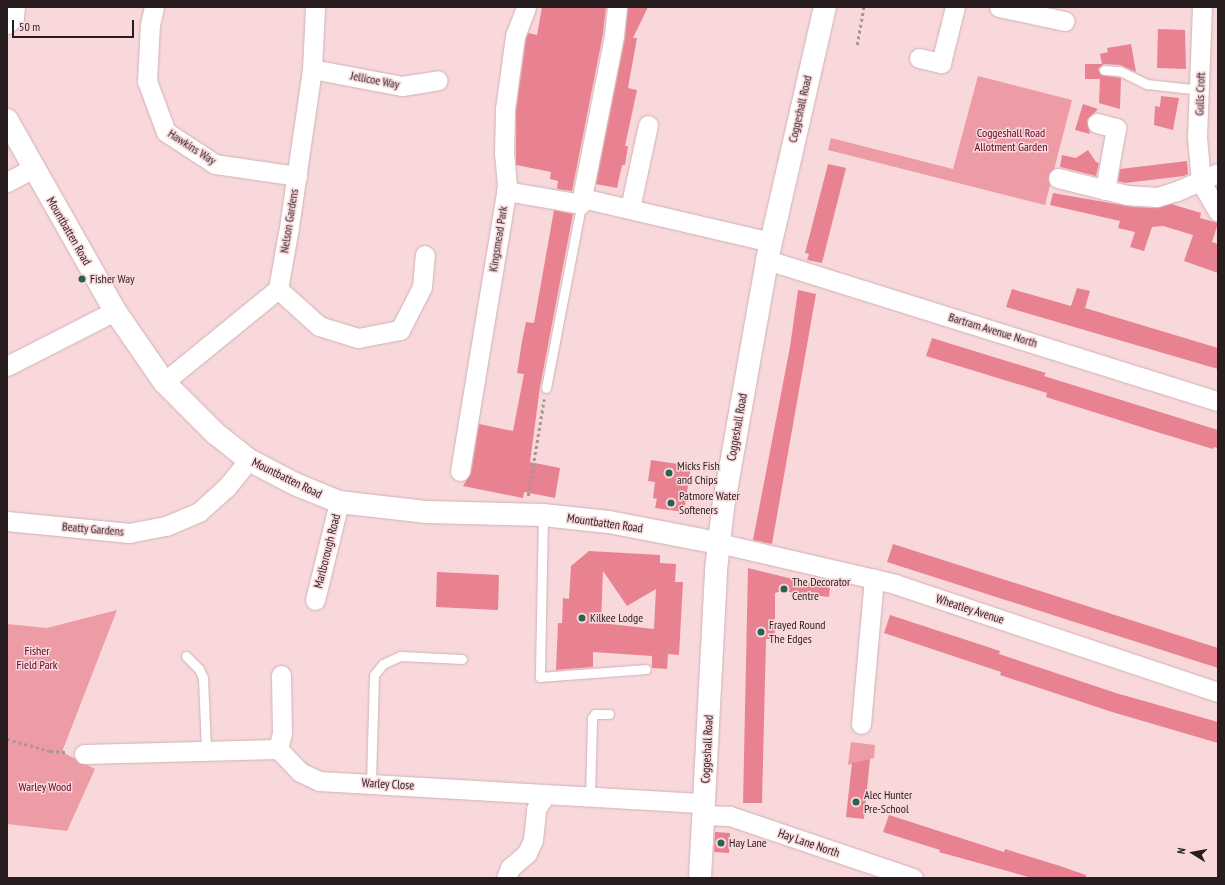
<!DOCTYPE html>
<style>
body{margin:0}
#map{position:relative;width:1225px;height:885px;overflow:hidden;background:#f8d8db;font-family:"PT Sans Narrow",sans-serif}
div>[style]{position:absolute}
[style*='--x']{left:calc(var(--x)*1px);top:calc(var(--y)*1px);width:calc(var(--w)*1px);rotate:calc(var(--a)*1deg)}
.green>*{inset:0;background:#ed9ca6}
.building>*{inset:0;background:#e98290}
.path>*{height:2.5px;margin-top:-1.25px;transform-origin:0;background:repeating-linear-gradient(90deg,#ac9496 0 3px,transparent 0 6px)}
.roads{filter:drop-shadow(0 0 1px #cfb1b4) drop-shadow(0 0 1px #cfb1b4)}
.lane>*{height:9px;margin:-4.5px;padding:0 4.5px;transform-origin:4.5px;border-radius:4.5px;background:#fff}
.street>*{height:19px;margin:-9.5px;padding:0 9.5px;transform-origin:9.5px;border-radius:9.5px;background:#fff}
.secondary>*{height:22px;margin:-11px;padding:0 11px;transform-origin:11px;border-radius:11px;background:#fff}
.dots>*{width:11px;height:11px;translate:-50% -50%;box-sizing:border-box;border:2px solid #f8d8db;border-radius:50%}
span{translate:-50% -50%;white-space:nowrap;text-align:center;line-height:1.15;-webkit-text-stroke:3px #f8d8db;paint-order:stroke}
.street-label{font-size:12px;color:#281d1e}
.park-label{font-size:12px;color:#610020}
.poi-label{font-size:12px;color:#281d1e}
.left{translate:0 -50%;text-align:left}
.frame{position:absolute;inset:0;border:8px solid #281d1e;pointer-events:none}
.north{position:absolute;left:1173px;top:833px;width:40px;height:40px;-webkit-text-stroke:3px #f8d8db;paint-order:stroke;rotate:281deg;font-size:11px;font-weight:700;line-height:16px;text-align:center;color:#281d1e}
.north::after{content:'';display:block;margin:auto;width:14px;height:18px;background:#281d1e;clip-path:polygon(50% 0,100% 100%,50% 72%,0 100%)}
.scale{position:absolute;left:12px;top:20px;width:122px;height:18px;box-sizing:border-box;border:2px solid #281d1e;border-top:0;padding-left:5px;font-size:12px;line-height:14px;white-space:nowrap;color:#281d1e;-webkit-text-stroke:3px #f8d8db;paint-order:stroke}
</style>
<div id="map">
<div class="green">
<i style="clip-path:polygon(978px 76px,1072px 100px,1045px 205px,828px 150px,831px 138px,953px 169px)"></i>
<i style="clip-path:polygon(117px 610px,62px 752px,95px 769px,67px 831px,7px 824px,7px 624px,47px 628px)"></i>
<i style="clip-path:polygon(851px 742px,875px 745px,874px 758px,848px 765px)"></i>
</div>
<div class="building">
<i style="clip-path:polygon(542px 7px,606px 7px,603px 34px,572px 191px,557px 189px,558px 181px,550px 179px,551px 172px,516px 165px,516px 110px,526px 39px,528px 33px,537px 35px)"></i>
<i style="clip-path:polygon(628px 7px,648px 7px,633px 38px,637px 38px,628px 88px,637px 90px,625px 146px,628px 146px,625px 165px,622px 165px,617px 188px,596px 184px,625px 38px)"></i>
<i style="clip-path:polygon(1158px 29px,1185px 30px,1186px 69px,1157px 68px)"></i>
<i style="clip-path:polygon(1131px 44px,1136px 72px,1120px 65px,1104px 64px,1098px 69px,1101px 75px,1121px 78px,1120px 109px,1099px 103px,1100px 79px,1085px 79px,1085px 64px,1102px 64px,1100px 54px,1108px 52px,1107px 48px)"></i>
<i style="clip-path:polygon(1161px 96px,1179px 98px,1173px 130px,1154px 125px,1155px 106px,1160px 107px)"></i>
<i style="clip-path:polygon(1083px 104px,1098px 109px,1087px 120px,1090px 134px,1075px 130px)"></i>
<i style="clip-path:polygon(1088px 150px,1096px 162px,1099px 163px,1096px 176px,1060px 167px,1062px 155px,1076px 158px)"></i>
<i style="clip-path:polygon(1187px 161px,1188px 174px,1184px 176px,1125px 183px,1118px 181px,1120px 169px)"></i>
<i style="clip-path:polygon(828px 164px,846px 168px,822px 263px,807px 260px,809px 254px,805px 253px)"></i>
<i style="clip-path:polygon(1053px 193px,1133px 207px,1157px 208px,1171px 204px,1201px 213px,1200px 218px,1218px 223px,1212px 242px,1218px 244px,1218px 273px,1184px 261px,1193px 235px,1163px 226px,1152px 227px,1144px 251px,1130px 247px,1135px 232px,1118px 228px,1120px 221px,1050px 205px)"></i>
<i style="clip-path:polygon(554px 210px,573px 214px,540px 387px,530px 462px,560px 468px,555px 498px,524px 492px,523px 498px,463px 486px,471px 473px,479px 424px,513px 431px,524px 374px,517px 373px,522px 341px,526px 322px,534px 323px)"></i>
<i style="clip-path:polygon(1077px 288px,1090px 291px,1085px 308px,1218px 348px,1218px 369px,1006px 307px,1012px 289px,1071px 306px)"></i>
<i style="clip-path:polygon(798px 290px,816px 294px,772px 544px,753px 540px,790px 347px)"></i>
<i style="clip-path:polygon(932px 338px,1046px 373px,1044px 376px,1218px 430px,1218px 448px,1214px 447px,1213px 449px,1160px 433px,1046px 397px,1047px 393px,926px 356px)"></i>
<i style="clip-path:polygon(651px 460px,691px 466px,684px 512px,655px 508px,657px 499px,653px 498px,655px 482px,648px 481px)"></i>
<i style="clip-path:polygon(893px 544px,1218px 648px,1218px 668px,887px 562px)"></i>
<i style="clip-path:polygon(evenodd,589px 551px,660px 555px,660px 563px,676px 564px,675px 582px,683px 582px,679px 655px,668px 654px,667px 669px,652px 668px,652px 656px,593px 652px,593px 667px,556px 670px,558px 623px,562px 623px,563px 598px,569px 599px,571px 566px,589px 551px,603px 571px,627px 606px,656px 589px,654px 629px,601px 623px,603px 571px)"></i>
<i style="clip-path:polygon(748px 568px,830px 588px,829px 597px,781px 591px,775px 593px,775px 639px,766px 639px,762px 803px,743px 803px)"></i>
<i style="clip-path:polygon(437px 572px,499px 575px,498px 610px,436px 607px)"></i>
<i style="clip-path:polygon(890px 615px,1000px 651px,999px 654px,1116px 693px,1218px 722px,1218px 743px,1112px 712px,1000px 675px,1001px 672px,884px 633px)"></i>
<i style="clip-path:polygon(870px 759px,864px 819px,846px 817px,852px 763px)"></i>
<i style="clip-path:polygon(889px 815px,1004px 852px,1005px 849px,1057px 865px,1086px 875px,1086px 878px,1032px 878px,939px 852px,940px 850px,883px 832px)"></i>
<i style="clip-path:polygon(715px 832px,730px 833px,729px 853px,714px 852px)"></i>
</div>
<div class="path">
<i style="--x:857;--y:45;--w:39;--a:-80"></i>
<i style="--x:528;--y:496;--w:98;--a:-80.6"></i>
<i style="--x:7;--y:739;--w:45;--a:15.6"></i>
<i style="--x:50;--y:751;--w:17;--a:3"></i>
</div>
<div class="roads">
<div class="lane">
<i style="--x:1104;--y:70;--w:16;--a:4"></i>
<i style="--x:1120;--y:71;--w:30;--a:26"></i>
<i style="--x:1147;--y:84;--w:54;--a:6.3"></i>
<i style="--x:546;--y:388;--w:190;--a:-79.1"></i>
<i style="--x:543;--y:515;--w:162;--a:91.1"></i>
<i style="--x:540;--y:677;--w:106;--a:-4.3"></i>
<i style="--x:186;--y:656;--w:18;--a:45"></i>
<i style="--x:199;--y:669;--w:10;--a:66"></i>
<i style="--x:203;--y:678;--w:73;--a:87.6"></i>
<i style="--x:371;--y:782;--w:107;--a:-88.4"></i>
<i style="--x:374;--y:675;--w:14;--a:-51"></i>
<i style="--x:383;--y:664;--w:19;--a:-25"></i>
<i style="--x:400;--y:656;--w:62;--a:2.8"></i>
<i style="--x:590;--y:796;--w:78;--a:-88.5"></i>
<i style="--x:592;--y:718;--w:5;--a:-53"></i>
<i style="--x:595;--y:714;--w:14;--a:0"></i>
</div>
<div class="street">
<i style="--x:154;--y:7;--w:17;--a:103"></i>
<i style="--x:150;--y:24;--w:57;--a:93"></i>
<i style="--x:147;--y:81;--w:54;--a:69.6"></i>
<i style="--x:166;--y:132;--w:59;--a:33.1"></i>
<i style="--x:215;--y:164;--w:83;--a:8.3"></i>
<i style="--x:617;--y:7;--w:29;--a:96"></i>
<i style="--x:614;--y:36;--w:165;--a:101.2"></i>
<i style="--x:582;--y:198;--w:194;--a:13.1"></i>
<i style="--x:999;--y:7;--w:67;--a:12"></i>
<i style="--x:1202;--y:7;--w:130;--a:92.2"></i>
<i style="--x:1197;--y:137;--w:45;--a:84.9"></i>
<i style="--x:1201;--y:182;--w:34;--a:60"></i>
<i style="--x:7;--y:24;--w:9;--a:-41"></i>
<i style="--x:14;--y:18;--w:11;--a:-85"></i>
<i style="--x:919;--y:58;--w:23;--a:13"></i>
<i style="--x:941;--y:63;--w:58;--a:-76"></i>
<i style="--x:312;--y:69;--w:92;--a:10.7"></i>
<i style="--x:402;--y:86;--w:36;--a:-9"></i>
<i style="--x:1097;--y:123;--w:20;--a:15"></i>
<i style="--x:1116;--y:128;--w:63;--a:100.1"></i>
<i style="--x:1058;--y:178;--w:71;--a:13.8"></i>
<i style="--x:1127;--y:195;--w:30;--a:4"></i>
<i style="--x:1157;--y:197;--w:21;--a:-17"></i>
<i style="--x:1177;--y:191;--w:45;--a:-23.7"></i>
<i style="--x:7;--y:182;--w:30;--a:-28"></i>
<i style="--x:506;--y:191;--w:76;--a:9.8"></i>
<i style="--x:630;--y:208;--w:85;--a:-77.8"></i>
<i style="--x:767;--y:260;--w:473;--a:17.4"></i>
<i style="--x:278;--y:289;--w:55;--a:42.1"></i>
<i style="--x:319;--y:326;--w:41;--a:17.1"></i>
<i style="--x:358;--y:338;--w:43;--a:-10.8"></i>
<i style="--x:400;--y:330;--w:48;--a:-62.9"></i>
<i style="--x:422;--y:287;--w:32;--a:-85"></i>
<i style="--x:7;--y:366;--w:121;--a:-27"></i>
<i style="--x:164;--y:382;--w:147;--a:-39.2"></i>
<i style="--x:278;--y:289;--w:63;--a:-79.9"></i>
<i style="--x:289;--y:227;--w:160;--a:-81.7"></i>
<i style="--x:312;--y:69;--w:62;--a:-87.2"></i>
<i style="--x:460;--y:471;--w:289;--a:-80.6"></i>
<i style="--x:507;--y:186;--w:32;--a:-95"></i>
<i style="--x:504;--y:154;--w:45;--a:-88.7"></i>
<i style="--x:505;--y:109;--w:74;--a:-82.2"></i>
<i style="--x:515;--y:36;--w:31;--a:-69"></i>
<i style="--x:7;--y:521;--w:123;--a:5.6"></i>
<i style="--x:129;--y:533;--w:38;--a:-11"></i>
<i style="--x:166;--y:526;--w:36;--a:-23"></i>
<i style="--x:199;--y:512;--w:36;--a:-42"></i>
<i style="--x:226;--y:488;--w:36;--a:-51"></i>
<i style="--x:718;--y:543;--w:182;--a:13"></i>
<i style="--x:895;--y:584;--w:341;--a:18.5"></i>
<i style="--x:315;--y:600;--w:101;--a:-76.2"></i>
<i style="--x:861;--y:724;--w:146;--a:-84.9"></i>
<i style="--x:278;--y:749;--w:16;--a:-76"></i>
<i style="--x:282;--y:733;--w:58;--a:-91"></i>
<i style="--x:84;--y:754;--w:194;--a:-1.5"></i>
<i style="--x:278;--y:749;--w:32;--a:46"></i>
<i style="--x:300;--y:772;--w:21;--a:25"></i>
<i style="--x:319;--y:781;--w:386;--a:3.3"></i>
<i style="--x:703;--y:815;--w:27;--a:2"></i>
<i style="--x:730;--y:816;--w:193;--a:18.7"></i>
<i style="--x:506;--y:878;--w:11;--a:-68"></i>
<i style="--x:510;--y:868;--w:23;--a:-41"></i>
<i style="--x:527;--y:853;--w:14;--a:-65"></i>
<i style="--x:533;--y:840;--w:31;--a:-84"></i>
<i style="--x:536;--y:809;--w:17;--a:-57"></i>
</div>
<div class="secondary">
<i style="--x:7;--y:120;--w:219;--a:60.5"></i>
<i style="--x:115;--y:311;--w:86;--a:55.4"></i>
<i style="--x:164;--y:382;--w:72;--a:45"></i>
<i style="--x:215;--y:433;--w:43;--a:38.5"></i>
<i style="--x:249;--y:460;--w:52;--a:27.6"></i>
<i style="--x:295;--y:484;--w:48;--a:22.2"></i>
<i style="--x:339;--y:502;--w:89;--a:6.5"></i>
<i style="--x:427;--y:512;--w:116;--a:1.5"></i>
<i style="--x:543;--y:515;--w:66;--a:6.1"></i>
<i style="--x:609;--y:522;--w:111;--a:10.9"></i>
<i style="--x:700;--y:878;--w:308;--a:-87"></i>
<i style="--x:716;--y:570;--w:62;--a:-83.6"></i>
<i style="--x:723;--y:508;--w:252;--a:-79.9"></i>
<i style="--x:767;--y:260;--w:260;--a:-77.1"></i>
</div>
</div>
<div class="dots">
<i style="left:82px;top:279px;background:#276450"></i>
<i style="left:669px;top:473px;background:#276450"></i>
<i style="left:671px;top:503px;background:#276450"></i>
<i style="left:784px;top:589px;background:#276450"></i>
<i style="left:582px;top:618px;background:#276450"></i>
<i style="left:761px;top:632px;background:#276450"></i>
<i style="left:856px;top:802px;background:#276450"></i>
<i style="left:721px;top:843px;background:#276450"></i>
</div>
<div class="street-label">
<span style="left:375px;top:80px;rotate:11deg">Jellicoe Way</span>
<span style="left:1200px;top:94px;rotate:-88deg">Gulls Croft</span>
<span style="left:800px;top:109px;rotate:-77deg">Coggeshall Road</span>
<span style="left:192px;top:147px;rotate:33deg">Hawkins Way</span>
<span style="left:289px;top:221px;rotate:-81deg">Nelson Gardens</span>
<span style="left:69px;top:231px;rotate:60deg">Mountbatten Road</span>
<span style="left:498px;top:239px;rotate:-81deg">Kingsmead Park</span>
<span style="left:993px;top:330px;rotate:17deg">Bartram Avenue North</span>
<span style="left:737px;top:427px;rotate:-80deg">Coggeshall Road</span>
<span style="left:287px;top:478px;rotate:26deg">Mountbatten Road</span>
<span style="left:605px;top:523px;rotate:8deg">Mountbatten Road</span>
<span style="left:93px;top:529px;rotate:5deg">Beatty Gardens</span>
<span style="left:327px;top:551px;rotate:-76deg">Marlborough Road</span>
<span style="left:970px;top:609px;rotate:18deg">Wheatley Avenue</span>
<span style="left:707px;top:749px;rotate:-87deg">Coggeshall Road</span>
<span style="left:388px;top:784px;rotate:3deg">Warley Close</span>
<span style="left:809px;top:843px;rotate:19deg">Hay Lane North</span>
</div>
<div class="park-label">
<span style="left:1011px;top:140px">Coggeshall Road<br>Allotment Garden</span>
<span style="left:37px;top:658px">Fisher<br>Field Park</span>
<span style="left:45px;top:787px">Warley Wood</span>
</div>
<div class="poi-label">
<span class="left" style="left:90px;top:279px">Fisher Way</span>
<span class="left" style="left:677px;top:473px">Micks Fish<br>and Chips</span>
<span class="left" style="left:679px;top:503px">Patmore Water<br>Softeners</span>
<span class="left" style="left:792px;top:589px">The Decorator<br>Centre</span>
<span class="left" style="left:590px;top:618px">Kilkee Lodge</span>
<span class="left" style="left:769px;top:632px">Frayed Round<br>The Edges</span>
<span class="left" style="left:864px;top:802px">Alec Hunter<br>Pre-School</span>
<span class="left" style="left:729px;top:843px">Hay Lane</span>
</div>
<div class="frame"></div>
<div class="north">N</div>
<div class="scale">50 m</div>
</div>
